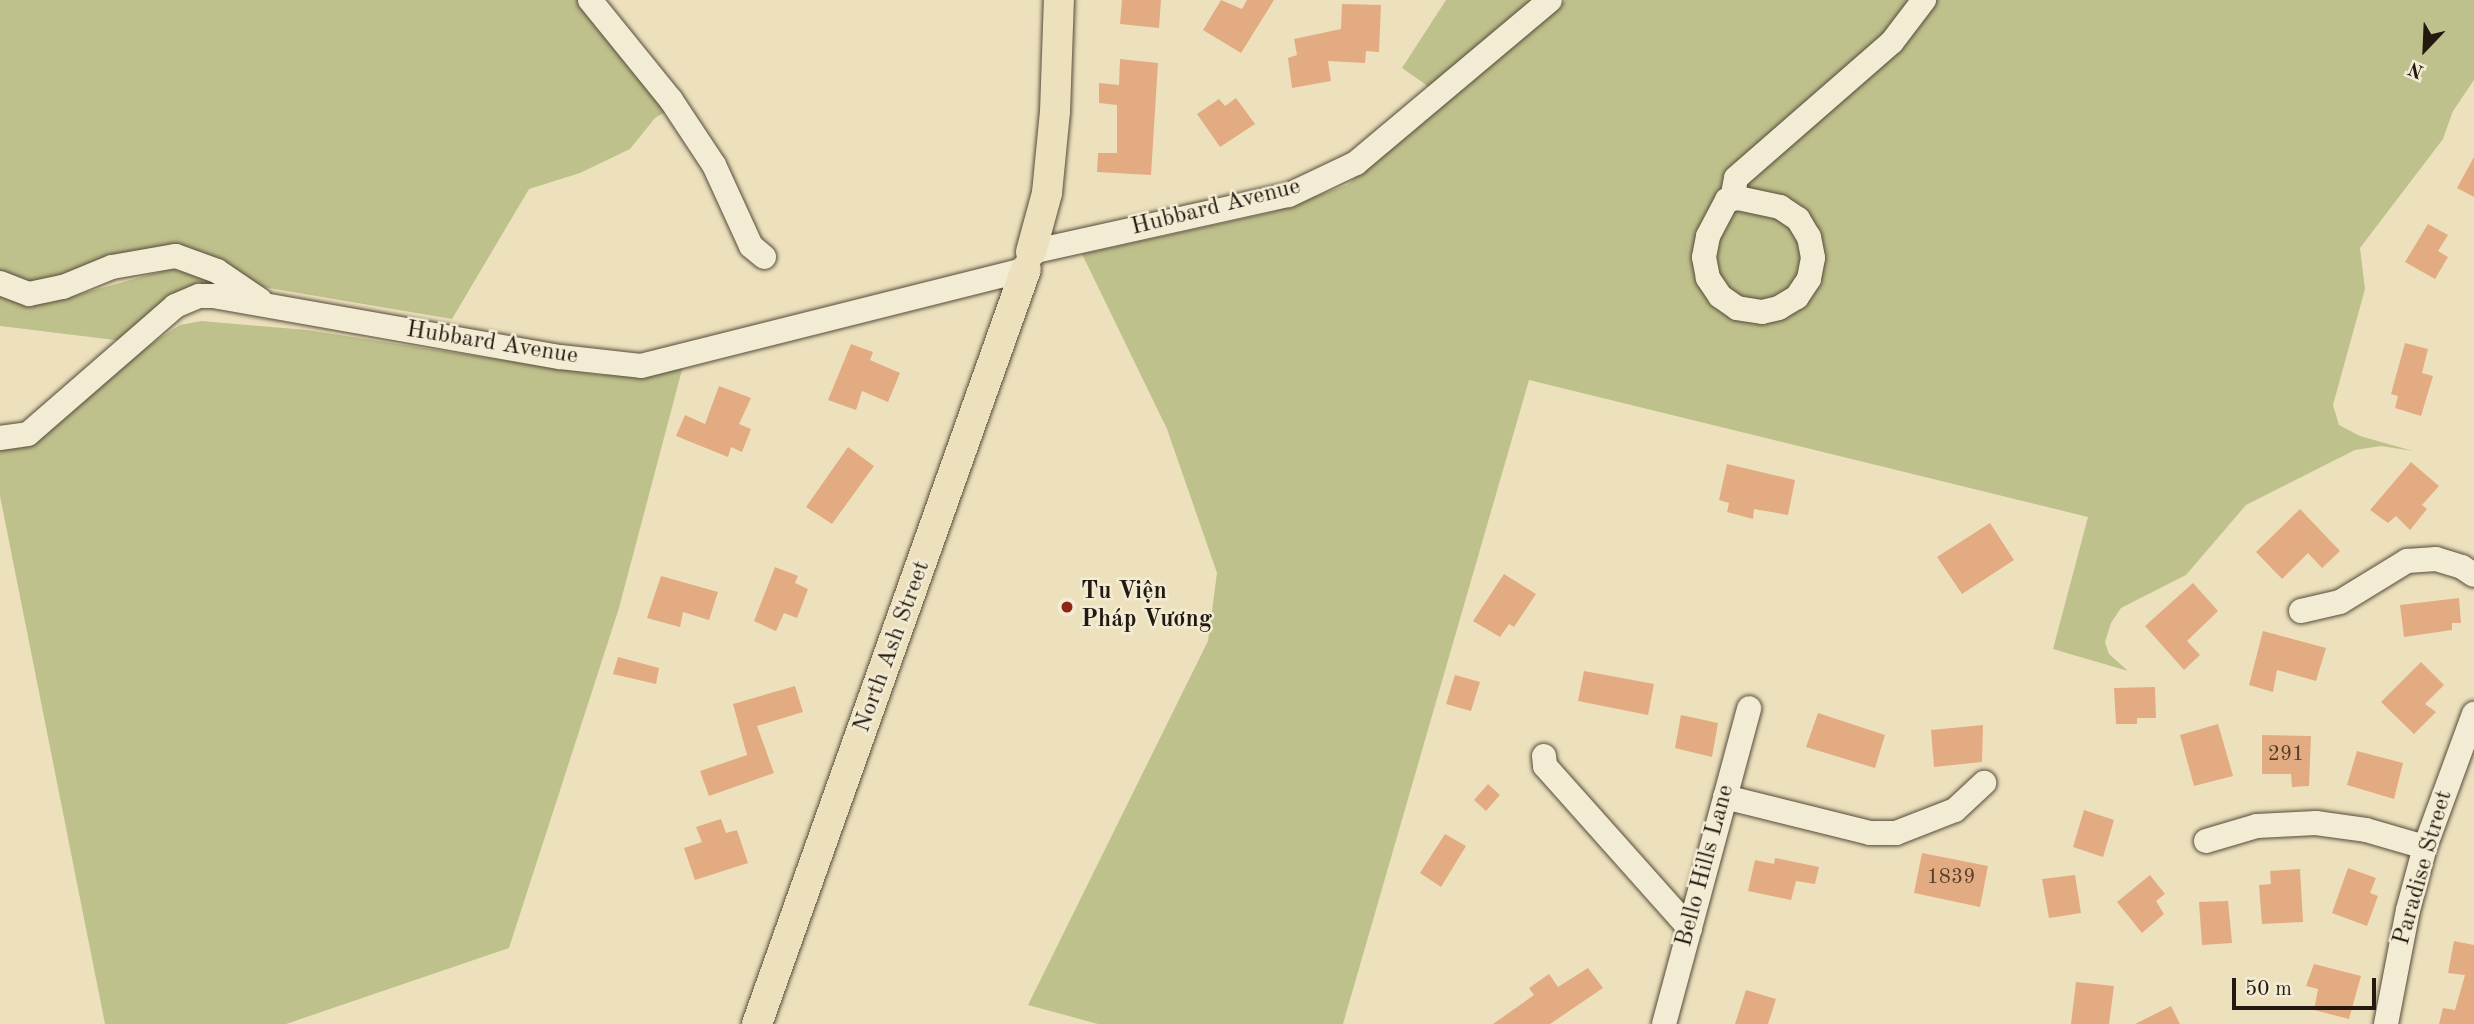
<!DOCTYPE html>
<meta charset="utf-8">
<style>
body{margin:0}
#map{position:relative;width:2474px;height:1024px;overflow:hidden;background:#ede1bd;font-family:"Old Standard TT",serif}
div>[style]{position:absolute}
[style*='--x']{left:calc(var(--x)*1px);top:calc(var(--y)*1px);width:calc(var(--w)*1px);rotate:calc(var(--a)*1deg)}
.green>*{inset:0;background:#bfc18c}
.building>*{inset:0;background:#e3ab82}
.roads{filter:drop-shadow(0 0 2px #564b3b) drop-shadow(0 0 2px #564b3b)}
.minor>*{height:24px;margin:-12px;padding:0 12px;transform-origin:12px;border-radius:12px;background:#f3ecd4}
.major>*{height:30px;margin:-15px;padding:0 15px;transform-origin:15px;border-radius:15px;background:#ede1bd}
.dots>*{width:19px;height:19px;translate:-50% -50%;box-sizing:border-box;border:4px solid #f3ecd4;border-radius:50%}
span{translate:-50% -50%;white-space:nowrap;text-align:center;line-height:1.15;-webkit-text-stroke:5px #f3ecd4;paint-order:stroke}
.number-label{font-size:21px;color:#543e2c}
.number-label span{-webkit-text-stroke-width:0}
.street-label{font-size:24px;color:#241910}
.poi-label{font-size:24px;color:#241910;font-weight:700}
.left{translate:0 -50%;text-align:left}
.north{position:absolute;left:2390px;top:14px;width:70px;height:70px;-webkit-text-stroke:5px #f3ecd4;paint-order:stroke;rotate:203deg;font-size:19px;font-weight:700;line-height:28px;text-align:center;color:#241910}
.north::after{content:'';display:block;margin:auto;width:24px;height:32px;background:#241910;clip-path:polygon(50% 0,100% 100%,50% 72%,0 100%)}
.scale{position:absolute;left:2232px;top:978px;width:144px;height:32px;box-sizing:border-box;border:4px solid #241910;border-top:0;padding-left:9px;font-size:21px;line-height:24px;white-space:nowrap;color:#241910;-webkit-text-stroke:5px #f3ecd4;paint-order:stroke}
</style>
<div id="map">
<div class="green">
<i style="clip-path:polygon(0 0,581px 0,667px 111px,655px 118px,630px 149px,580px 173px,529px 189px,452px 319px,263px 287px,194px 255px,30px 285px,0 272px)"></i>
<i style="clip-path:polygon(1446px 0,1532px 0,1432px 89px,1402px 68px)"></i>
<i style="clip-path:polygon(1566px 0,2474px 0,2474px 80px,2453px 111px,2443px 139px,2360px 248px,2365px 289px,2333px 405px,2339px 425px,2360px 436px,2413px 451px,2381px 446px,2355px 450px,2246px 505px,2186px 575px,2121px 608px,2111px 623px,2105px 642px,2109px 654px,2128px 671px,2053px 649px,2088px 517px,1529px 380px,1343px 1024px,1098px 1024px,1028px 1005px,1208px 641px,1217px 573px,1167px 429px,1082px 254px,1273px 212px,1347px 185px)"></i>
<i style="clip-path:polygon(170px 269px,210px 276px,230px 287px,123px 341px,0 326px,0 293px,25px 302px,48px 303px)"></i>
<i style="clip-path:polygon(201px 321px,307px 330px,600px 375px,637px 374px,683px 366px,619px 608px,509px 948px,286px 1024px,105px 1024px,0 496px,0 445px,53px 425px,151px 344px,180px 325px)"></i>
</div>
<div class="building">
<i style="clip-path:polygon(1122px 0,1161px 0,1159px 28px,1120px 24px)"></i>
<i style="clip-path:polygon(1221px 0,1242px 9px,1247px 0,1274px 0,1241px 53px,1203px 30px)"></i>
<i style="clip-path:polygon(1342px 4px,1381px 5px,1379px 52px,1366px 51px,1365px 63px,1328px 61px,1331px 81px,1292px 88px,1288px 58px,1297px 55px,1294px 39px,1341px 29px)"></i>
<i style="clip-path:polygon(1120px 59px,1158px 63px,1151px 175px,1097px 172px,1098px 153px,1117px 153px,1117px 105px,1099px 103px,1099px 83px,1119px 85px)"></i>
<i style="clip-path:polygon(1236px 98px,1255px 124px,1220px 147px,1197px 114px,1219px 99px,1225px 106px)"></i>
<i style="clip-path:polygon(2474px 157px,2474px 197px,2457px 188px)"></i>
<i style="clip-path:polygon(2428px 224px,2448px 235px,2438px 251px,2448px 257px,2435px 279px,2405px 262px)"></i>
<i style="clip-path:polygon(2405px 343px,2428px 349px,2422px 373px,2433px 376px,2421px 416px,2395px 408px,2398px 396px,2391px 394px)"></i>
<i style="clip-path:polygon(851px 344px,873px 352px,870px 360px,900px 373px,888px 402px,862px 391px,856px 410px,828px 400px)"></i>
<i style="clip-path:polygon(719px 386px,751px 398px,739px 424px,751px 429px,742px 452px,731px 447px,728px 457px,676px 436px,685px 415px,705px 424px)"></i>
<i style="clip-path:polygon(848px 447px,874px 466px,832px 524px,806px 507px)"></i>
<i style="clip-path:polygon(2411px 462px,2439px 486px,2422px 505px,2427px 509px,2410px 530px,2396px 516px,2388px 523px,2370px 510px)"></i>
<i style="clip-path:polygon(1727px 464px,1795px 480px,1788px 515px,1754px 509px,1753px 519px,1727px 512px,1729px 503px,1719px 500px)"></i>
<i style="clip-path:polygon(2300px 509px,2340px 551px,2322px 568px,2308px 553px,2282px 579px,2256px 552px)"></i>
<i style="clip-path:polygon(1990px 523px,2014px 560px,1962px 594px,1937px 557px)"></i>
<i style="clip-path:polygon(775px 567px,798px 576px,795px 583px,808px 589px,797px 618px,784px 613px,776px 631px,754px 621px)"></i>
<i style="clip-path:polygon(1504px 574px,1536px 594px,1514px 627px,1509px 624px,1500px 637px,1473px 621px)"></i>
<i style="clip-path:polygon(661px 576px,718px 592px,709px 620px,683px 612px,680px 627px,647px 618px)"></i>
<i style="clip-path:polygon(2193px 583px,2218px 611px,2187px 641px,2200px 655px,2184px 670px,2145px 626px)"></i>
<i style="clip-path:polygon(2459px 598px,2461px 623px,2452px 623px,2452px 630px,2404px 637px,2400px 605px)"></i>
<i style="clip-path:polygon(2263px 631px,2326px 648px,2316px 681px,2277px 670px,2273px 692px,2249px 685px)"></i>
<i style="clip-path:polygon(618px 657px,659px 668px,656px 684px,613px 674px)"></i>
<i style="clip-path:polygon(2421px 662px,2444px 685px,2425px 704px,2436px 712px,2414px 734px,2381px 702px)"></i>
<i style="clip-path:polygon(1584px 671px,1654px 684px,1648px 715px,1578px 701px)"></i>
<i style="clip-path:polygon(1455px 675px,1480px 682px,1471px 711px,1446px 704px)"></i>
<i style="clip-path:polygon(795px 686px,803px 712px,757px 726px,774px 773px,709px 796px,700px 771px,747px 755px,733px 704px)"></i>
<i style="clip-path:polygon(2155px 687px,2156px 718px,2137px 718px,2137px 724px,2116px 724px,2114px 688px)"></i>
<i style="clip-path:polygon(1818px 713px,1885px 735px,1875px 768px,1806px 747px)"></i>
<i style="clip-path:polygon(1681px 715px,1718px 723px,1712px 757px,1675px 748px)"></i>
<i style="clip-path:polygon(2218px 724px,2233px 776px,2194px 786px,2180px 735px)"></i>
<i style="clip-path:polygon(1983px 725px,1982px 762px,1934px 767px,1931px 730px)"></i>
<i style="clip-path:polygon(2262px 735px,2311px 736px,2309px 786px,2292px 787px,2291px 774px,2262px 774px)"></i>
<i style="clip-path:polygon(2357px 751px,2403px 763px,2394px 799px,2347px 785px)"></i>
<i style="clip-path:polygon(1488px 784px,1500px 795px,1486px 811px,1474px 800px)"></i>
<i style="clip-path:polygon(2084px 810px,2114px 820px,2103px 857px,2073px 847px)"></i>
<i style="clip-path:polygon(721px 819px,726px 833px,737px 830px,748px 863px,695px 880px,684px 848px,702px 842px,696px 827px)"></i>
<i style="clip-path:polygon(1445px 834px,1466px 846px,1441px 887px,1420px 873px)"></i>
<i style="clip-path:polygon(1922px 853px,1988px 866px,1980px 907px,1914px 893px)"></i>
<i style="clip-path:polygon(1775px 858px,1819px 867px,1815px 884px,1796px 881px,1791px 900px,1748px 891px,1755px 860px,1774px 864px)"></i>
<i style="clip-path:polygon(2348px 868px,2376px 878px,2370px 893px,2378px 896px,2367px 926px,2332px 913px)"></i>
<i style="clip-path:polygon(2300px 869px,2303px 922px,2262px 924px,2259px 885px,2271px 884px,2270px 871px)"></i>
<i style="clip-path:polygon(2075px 875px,2081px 913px,2049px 918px,2042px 879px)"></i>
<i style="clip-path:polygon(2150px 875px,2165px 894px,2156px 901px,2164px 914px,2142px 933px,2117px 902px)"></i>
<i style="clip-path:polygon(2228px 901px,2232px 943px,2202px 945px,2199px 902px)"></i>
<i style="clip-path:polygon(2454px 941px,2474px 945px,2474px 1024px,2439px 1024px,2443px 1008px,2455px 1010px,2465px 975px,2448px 973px)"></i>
<i style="clip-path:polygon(2314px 964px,2361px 976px,2349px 1019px,2314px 1010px,2318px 989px,2306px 986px)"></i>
<i style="clip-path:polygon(1588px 968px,1603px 988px,1550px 1024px,1493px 1024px,1534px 995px,1529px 988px,1549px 974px,1558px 987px)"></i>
<i style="clip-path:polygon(2076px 982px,2114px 986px,2109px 1024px,2071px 1024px)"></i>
<i style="clip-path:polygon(1746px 990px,1776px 999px,1768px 1024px,1735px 1024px)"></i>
<i style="clip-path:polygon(2171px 1006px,2180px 1024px,2135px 1024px)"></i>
</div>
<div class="roads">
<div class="minor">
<i style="--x:590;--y:0;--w:129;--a:51"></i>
<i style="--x:671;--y:100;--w:78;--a:56.5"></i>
<i style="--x:714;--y:165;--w:89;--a:65.4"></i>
<i style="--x:751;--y:246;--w:17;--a:40"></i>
<i style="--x:1738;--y:198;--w:43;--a:12.1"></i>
<i style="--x:1780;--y:207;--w:22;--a:34"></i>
<i style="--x:1798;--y:219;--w:21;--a:59"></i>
<i style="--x:1809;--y:237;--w:21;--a:79"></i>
<i style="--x:1813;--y:258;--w:21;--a:101"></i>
<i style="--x:1809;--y:279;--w:22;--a:124"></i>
<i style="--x:1797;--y:297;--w:21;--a:149"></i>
<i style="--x:1779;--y:308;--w:17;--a:167"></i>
<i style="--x:1762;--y:312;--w:25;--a:-171"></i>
<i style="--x:1737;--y:308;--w:21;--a:-145"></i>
<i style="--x:1720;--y:296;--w:22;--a:-124"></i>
<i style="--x:1708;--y:278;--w:21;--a:-101"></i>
<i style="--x:1704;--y:257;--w:21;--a:-79"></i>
<i style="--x:1708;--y:236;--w:41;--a:-62.2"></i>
<i style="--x:1727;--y:200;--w:11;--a:-10"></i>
<i style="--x:1732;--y:199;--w:21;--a:-79"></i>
<i style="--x:1736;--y:178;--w:207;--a:-41.1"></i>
<i style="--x:1892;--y:42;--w:53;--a:-52.7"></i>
<i style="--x:0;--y:283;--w:31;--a:21"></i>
<i style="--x:29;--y:294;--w:35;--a:-12"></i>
<i style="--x:63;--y:287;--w:53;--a:-22.2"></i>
<i style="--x:112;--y:267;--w:65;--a:-9.8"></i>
<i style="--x:176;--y:256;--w:44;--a:20.1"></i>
<i style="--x:217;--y:271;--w:52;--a:34"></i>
<i style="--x:0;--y:438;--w:28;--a:-8"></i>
<i style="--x:28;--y:434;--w:195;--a:-41"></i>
<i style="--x:175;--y:306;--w:26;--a:-23"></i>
<i style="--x:199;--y:296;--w:14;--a:0"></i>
<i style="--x:213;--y:296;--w:352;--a:10"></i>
<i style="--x:560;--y:357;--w:81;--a:6.3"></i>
<i style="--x:641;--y:366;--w:397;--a:-14.1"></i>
<i style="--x:1026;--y:269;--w:18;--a:-74"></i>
<i style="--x:1031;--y:252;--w:264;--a:-12.5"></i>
<i style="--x:1289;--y:195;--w:74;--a:-25.5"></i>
<i style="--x:1356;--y:163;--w:253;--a:-40"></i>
<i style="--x:2301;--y:611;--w:40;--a:-13"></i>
<i style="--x:2340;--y:602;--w:79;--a:-31.5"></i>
<i style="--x:2407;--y:561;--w:29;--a:-4"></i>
<i style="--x:2436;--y:559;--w:27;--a:17"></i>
<i style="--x:2462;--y:567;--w:14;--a:34"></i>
<i style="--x:1544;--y:756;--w:10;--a:84"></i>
<i style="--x:1545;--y:766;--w:218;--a:48.3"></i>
<i style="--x:1725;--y:797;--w:149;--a:13.9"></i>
<i style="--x:1870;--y:833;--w:26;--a:0"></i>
<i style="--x:1896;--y:833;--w:63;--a:-21.3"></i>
<i style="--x:1955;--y:810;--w:40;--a:-43"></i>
<i style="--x:2206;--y:841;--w:53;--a:-16.4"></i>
<i style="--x:2257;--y:826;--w:59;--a:-2.9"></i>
<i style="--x:2316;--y:823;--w:50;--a:8"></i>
<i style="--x:2366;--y:830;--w:61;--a:16.1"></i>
<i style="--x:1664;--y:1024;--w:327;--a:-74.9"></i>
<i style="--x:2386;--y:1024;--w:116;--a:-79.1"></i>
<i style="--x:2408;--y:910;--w:65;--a:-74.9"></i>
<i style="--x:2425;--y:847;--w:142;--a:-69.8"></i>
</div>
<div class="major">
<i style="--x:1031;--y:252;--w:61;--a:-74.8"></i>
<i style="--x:1047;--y:193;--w:81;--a:-84.4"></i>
<i style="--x:1055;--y:112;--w:112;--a:-88"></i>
<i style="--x:757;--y:1024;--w:801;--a:-70.39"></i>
</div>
</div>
<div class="dots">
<i style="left:1067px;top:607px;background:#8f2418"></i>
</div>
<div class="number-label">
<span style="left:2286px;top:755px">291</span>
<span style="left:1951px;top:878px">1839</span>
</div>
<div class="street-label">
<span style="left:1216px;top:208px;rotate:-14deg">Hubbard Avenue</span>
<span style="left:492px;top:344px;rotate:9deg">Hubbard Avenue</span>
<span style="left:893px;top:647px;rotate:-70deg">North Ash Street</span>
<span style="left:1706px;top:866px;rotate:-75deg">Bello Hills Lane</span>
<span style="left:2424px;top:868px;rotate:-74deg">Paradise Street</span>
</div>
<div class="poi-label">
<span class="left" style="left:1081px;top:607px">Tu Viện<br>Pháp Vương</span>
</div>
<div class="north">N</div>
<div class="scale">50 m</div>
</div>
